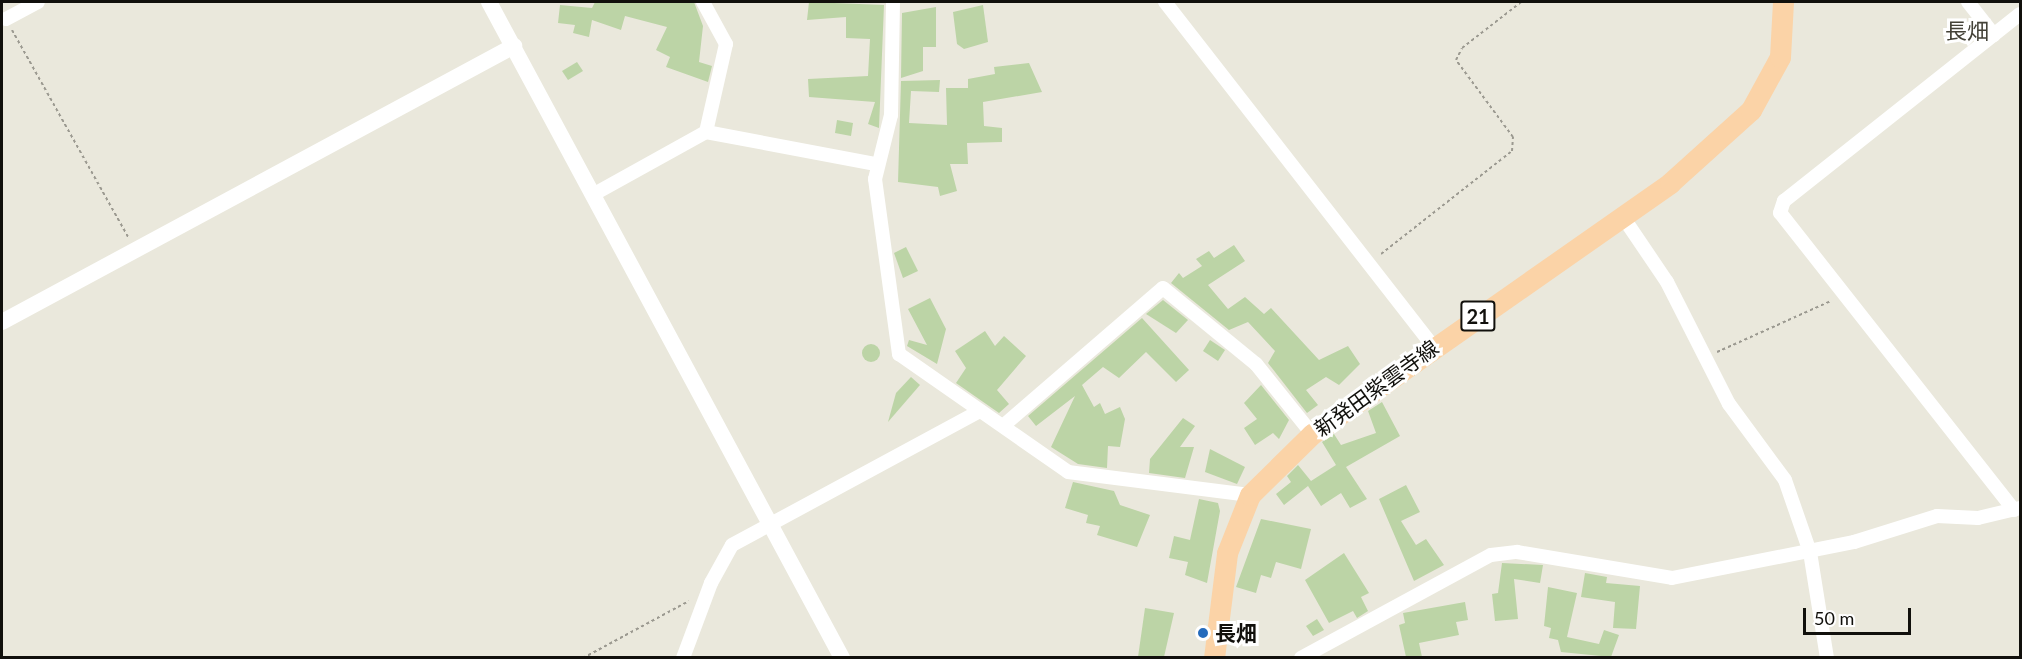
<!DOCTYPE html>
<meta charset="utf-8">
<style>
body{margin:0}
#map{position:relative;width:2022px;height:659px;overflow:hidden;background:#eae8dc;font-family:Lato,"Noto Sans JP",sans-serif}
div>[style]{position:absolute}
[style*='--x']{left:calc(var(--x)*1px);top:calc(var(--y)*1px);width:calc(var(--w)*1px);rotate:calc(var(--a)*1deg)}
.building>*{inset:0;background:#bcd4a6}
.round{border-radius:50%}
.path>*{height:2px;margin-top:-1px;transform-origin:0;background:repeating-linear-gradient(90deg,#9b9990 0 3px,transparent 0 6px)}
.minor>*{height:14px;margin:-7px;padding:0 7px;transform-origin:7px;border-radius:7px;background:#fff}
.tertiary>*{height:16px;margin:-8px;padding:0 8px;transform-origin:8px;border-radius:8px;background:#fff}
.primary>*{height:21px;margin:-10.5px;padding:0 10.5px;transform-origin:10.5px;border-radius:10.5px;background:#fbd3a7}
.dots>*{width:16px;height:16px;translate:-50% -50%;box-sizing:border-box;border:3px solid #fff;border-radius:50%}
span{translate:-50% -50%;white-space:nowrap;text-align:center;line-height:1.15;-webkit-text-stroke:6px #fff;paint-order:stroke}
.shield-label span{padding:2px 4px;background:#fff;border:2px solid;border-radius:4px;-webkit-text-stroke-width:0}
.shield-label{font-size:20px;color:#11100c;font-weight:700}
.street-label{font-size:21px;color:#11100c}
.poi-label{font-size:21px;color:#11100c;font-weight:700}
.left{translate:0 -50%;text-align:left}
.neighbourhood-label{font-size:22px;color:#444238}
.frame{position:absolute;inset:0;border:3px solid #11100c;pointer-events:none}
.scale{position:absolute;left:1803px;top:608px;width:108px;height:27px;box-sizing:border-box;border:3px solid #11100c;border-top:0;padding-left:8px;font-size:18px;line-height:21px;white-space:nowrap;color:#11100c;-webkit-text-stroke:4px #fff;paint-order:stroke}
</style>
<div id="map">
<div class="building">
<i style="clip-path:polygon(595px 2px,694px 2px,703px 26px,699px 62px,712px 66px,708px 82px,666px 67px,670px 57px,656px 50px,667px 27px,625px 16px,621px 30px,592px 20px,589px 37px,573px 33px,575px 25px,558px 23px,560px 5px,592px 8px)"></i>
<i style="clip-path:polygon(809px 2px,884px 5px,879px 128px,868px 124px,875px 102px,809px 97px,808px 79px,868px 76px,870px 39px,846px 38px,846px 17px,807px 20px)"></i>
<i style="clip-path:polygon(983px 5px,988px 42px,964px 49px,957px 44px,953px 12px)"></i>
<i style="clip-path:polygon(936px 7px,936px 47px,923px 47px,923px 71px,901px 78px,902px 13px)"></i>
<i style="clip-path:polygon(577px 62px,583px 71px,568px 80px,562px 71px)"></i>
<i style="clip-path:polygon(1029px 63px,1042px 92px,983px 102px,984px 126px,1002px 128px,1002px 142px,967px 143px,968px 164px,950px 164px,957px 191px,940px 196px,938px 187px,898px 182px,901px 81px,940px 80px,939px 92px,911px 91px,909px 123px,947px 125px,946px 88px,968px 88px,968px 79px,995px 74px,994px 67px)"></i>
<i style="clip-path:polygon(837px 120px,853px 123px,851px 136px,835px 133px)"></i>
<i style="clip-path:polygon(1234px 245px,1245px 261px,1208px 285px,1228px 309px,1245px 297px,1264px 314px,1271px 308px,1319px 360px,1348px 346px,1360px 364px,1339px 385px,1326px 377px,1306px 390px,1318px 405px,1307px 413px,1268px 363px,1275px 351px,1248px 322px,1229px 330px,1171px 283px,1179px 273px,1183px 278px,1202px 266px,1196px 259px,1209px 251px,1214px 258px)"></i>
<i style="clip-path:polygon(906px 247px,918px 271px,903px 278px,894px 253px)"></i>
<i style="clip-path:polygon(930px 298px,946px 329px,937px 364px,907px 346px,909px 340px,927px 345px,908px 309px)"></i>
<i style="clip-path:polygon(1163px 300px,1188px 320px,1176px 333px,1146px 314px)"></i>
<i style="clip-path:polygon(1142px 318px,1189px 370px,1176px 382px,1146px 352px,1119px 378px,1103px 367px,1082px 385px,1094px 407px,1100px 403px,1105px 414px,1120px 407px,1125px 419px,1120px 447px,1108px 446px,1107px 468px,1078px 464px,1051px 447px,1075px 396px,1036px 426px,1028px 416px)"></i>
<i style="clip-path:polygon(985px 331px,995px 346px,1004px 336px,1026px 356px,997px 390px,1009px 404px,999px 413px,956px 383px,966px 368px,955px 351px)"></i>
<i style="clip-path:polygon(1210px 340px,1225px 350px,1218px 361px,1203px 351px)"></i>
<i class="round" style="left:862px;top:344px;width:18px;height:18px"></i>
<i style="clip-path:polygon(911px 377px,920px 385px,888px 422px,896px 393px)"></i>
<i style="clip-path:polygon(1261px 385px,1289px 420px,1279px 439px,1273px 433px,1255px 445px,1244px 428px,1257px 419px,1244px 403px)"></i>
<i style="clip-path:polygon(1382px 402px,1400px 436px,1346px 467px,1367px 499px,1350px 508px,1341px 493px,1321px 506px,1308px 486px,1284px 505px,1276px 494px,1291px 482px,1287px 476px,1298px 465px,1311px 481px,1336px 465px,1322px 442px,1334px 434px,1341px 445px,1376px 433px,1368px 411px)"></i>
<i style="clip-path:polygon(1183px 418px,1195px 426px,1180px 447px,1194px 447px,1185px 478px,1149px 473px,1150px 459px)"></i>
<i style="clip-path:polygon(1210px 449px,1245px 467px,1237px 484px,1205px 472px)"></i>
<i style="clip-path:polygon(1073px 482px,1114px 491px,1120px 505px,1150px 515px,1137px 547px,1097px 535px,1100px 526px,1086px 523px,1088px 515px,1065px 508px)"></i>
<i style="clip-path:polygon(1406px 485px,1420px 512px,1401px 521px,1416px 545px,1426px 539px,1444px 565px,1414px 581px,1379px 499px)"></i>
<i style="clip-path:polygon(1199px 499px,1218px 503px,1220px 511px,1207px 583px,1185px 575px,1188px 562px,1169px 558px,1174px 536px,1190px 540px)"></i>
<i style="clip-path:polygon(1261px 519px,1311px 529px,1301px 569px,1276px 562px,1271px 578px,1261px 575px,1256px 593px,1236px 587px)"></i>
<i style="clip-path:polygon(1344px 553px,1369px 593px,1361px 597px,1368px 611px,1357px 618px,1353px 611px,1329px 623px,1305px 580px)"></i>
<i style="clip-path:polygon(1502px 563px,1543px 565px,1540px 583px,1514px 579px,1518px 619px,1495px 621px,1492px 594px,1498px 593px)"></i>
<i style="clip-path:polygon(1585px 573px,1607px 577px,1606px 583px,1640px 586px,1636px 629px,1613px 628px,1615px 602px,1581px 597px)"></i>
<i style="clip-path:polygon(1548px 587px,1577px 593px,1567px 637px,1599px 644px,1604px 630px,1619px 635px,1611px 657px,1561px 652px,1558px 640px,1549px 638px,1551px 628px,1544px 626px)"></i>
<i style="clip-path:polygon(1465px 602px,1468px 620px,1456px 622px,1459px 635px,1419px 643px,1422px 657px,1406px 657px,1399px 625px,1405px 623px,1403px 613px)"></i>
<i style="clip-path:polygon(1145px 608px,1174px 613px,1164px 657px,1138px 657px)"></i>
<i style="clip-path:polygon(1317px 619px,1324px 630px,1313px 636px,1306px 626px)"></i>
</div>
<div class="path">
<i style="--x:12;--y:30;--w:237;--a:60.7"></i>
<i style="--x:1381;--y:254;--w:167;--a:-38.2"></i>
<i style="--x:1512;--y:151;--w:14;--a:-86"></i>
<i style="--x:1513;--y:137;--w:96;--a:-126.5"></i>
<i style="--x:1456;--y:60;--w:13;--a:-63"></i>
<i style="--x:1462;--y:48;--w:75;--a:-37.9"></i>
<i style="--x:1717;--y:352;--w:125;--a:-24.1"></i>
<i style="--x:583;--y:658;--w:120;--a:-28.3"></i>
</div>
<div class="minor">
<i style="--x:703;--y:2;--w:48;--a:61.3"></i>
<i style="--x:726;--y:44;--w:90;--a:102.8"></i>
<i style="--x:893;--y:2;--w:113;--a:91"></i>
<i style="--x:891;--y:115;--w:66;--a:104"></i>
<i style="--x:875;--y:179;--w:177;--a:82.2"></i>
<i style="--x:899;--y:354;--w:206;--a:34.9"></i>
<i style="--x:1068;--y:472;--w:183;--a:7.2"></i>
<i style="--x:1165;--y:2;--w:436;--a:52.1"></i>
<i style="--x:1968;--y:2;--w:42;--a:51.8"></i>
<i style="--x:6;--y:19;--w:36;--a:-28"></i>
<i style="--x:596;--y:193;--w:126;--a:-29"></i>
<i style="--x:706;--y:132;--w:173;--a:10.7"></i>
<i style="--x:1623;--y:217;--w:78;--a:55.9"></i>
<i style="--x:1667;--y:282;--w:137;--a:63.1"></i>
<i style="--x:1729;--y:404;--w:94;--a:53.6"></i>
<i style="--x:1785;--y:480;--w:76;--a:70.9"></i>
<i style="--x:1810;--y:552;--w:107;--a:80.9"></i>
<i style="--x:1003;--y:426;--w:211;--a:-40.8"></i>
<i style="--x:1163;--y:288;--w:120;--a:39.3"></i>
<i style="--x:1256;--y:364;--w:90;--a:51.3"></i>
<i style="--x:2014;--y:510;--w:378;--a:-128.2"></i>
<i style="--x:1780;--y:213;--w:13;--a:-72"></i>
<i style="--x:1784;--y:201;--w:301;--a:-38.4"></i>
<i style="--x:683;--y:658;--w:80;--a:-69.5"></i>
<i style="--x:711;--y:583;--w:43;--a:-61.1"></i>
<i style="--x:732;--y:545;--w:282;--a:-28.4"></i>
<i style="--x:1301;--y:658;--w:216;--a:-28.5"></i>
<i style="--x:1491;--y:555;--w:26;--a:-7"></i>
<i style="--x:1517;--y:552;--w:157;--a:9.5"></i>
<i style="--x:1672;--y:578;--w:186;--a:-11.2"></i>
<i style="--x:1854;--y:542;--w:87;--a:-17.4"></i>
<i style="--x:1937;--y:516;--w:41;--a:2.8"></i>
<i style="--x:1978;--y:518;--w:43;--a:-13.4"></i>
</div>
<div class="tertiary">
<i style="--x:489;--y:2;--w:745;--a:61.71"></i>
<i style="--x:2;--y:322;--w:582;--a:-28.33"></i>
</div>
<div class="primary">
<i style="--x:1214;--y:658;--w:106;--a:-82.9"></i>
<i style="--x:1227;--y:553;--w:62;--a:-68.4"></i>
<i style="--x:1250;--y:495;--w:87;--a:-44.5"></i>
<i style="--x:1312;--y:434;--w:437;--a:-35"></i>
<i style="--x:1670;--y:183;--w:109;--a:-42"></i>
<i style="--x:1751;--y:110;--w:60;--a:-61.3"></i>
<i style="--x:1780;--y:57;--w:55;--a:-86.9"></i>
</div>
<div class="dots">
<i style="left:1203px;top:633px;background:#256bbc"></i>
</div>
<div class="shield-label">
<span style="left:1478px;top:316px">21</span>
</div>
<div class="street-label">
<span style="left:1376px;top:388px;rotate:-36deg">新発田紫雲寺線</span>
</div>
<div class="poi-label">
<span class="left" style="left:1215px;top:633px">長畑</span>
</div>
<div class="neighbourhood-label">
<span style="left:1967px;top:31px">長畑</span>
</div>
<div class="frame"></div>
<div class="scale">50 m</div>
</div>
